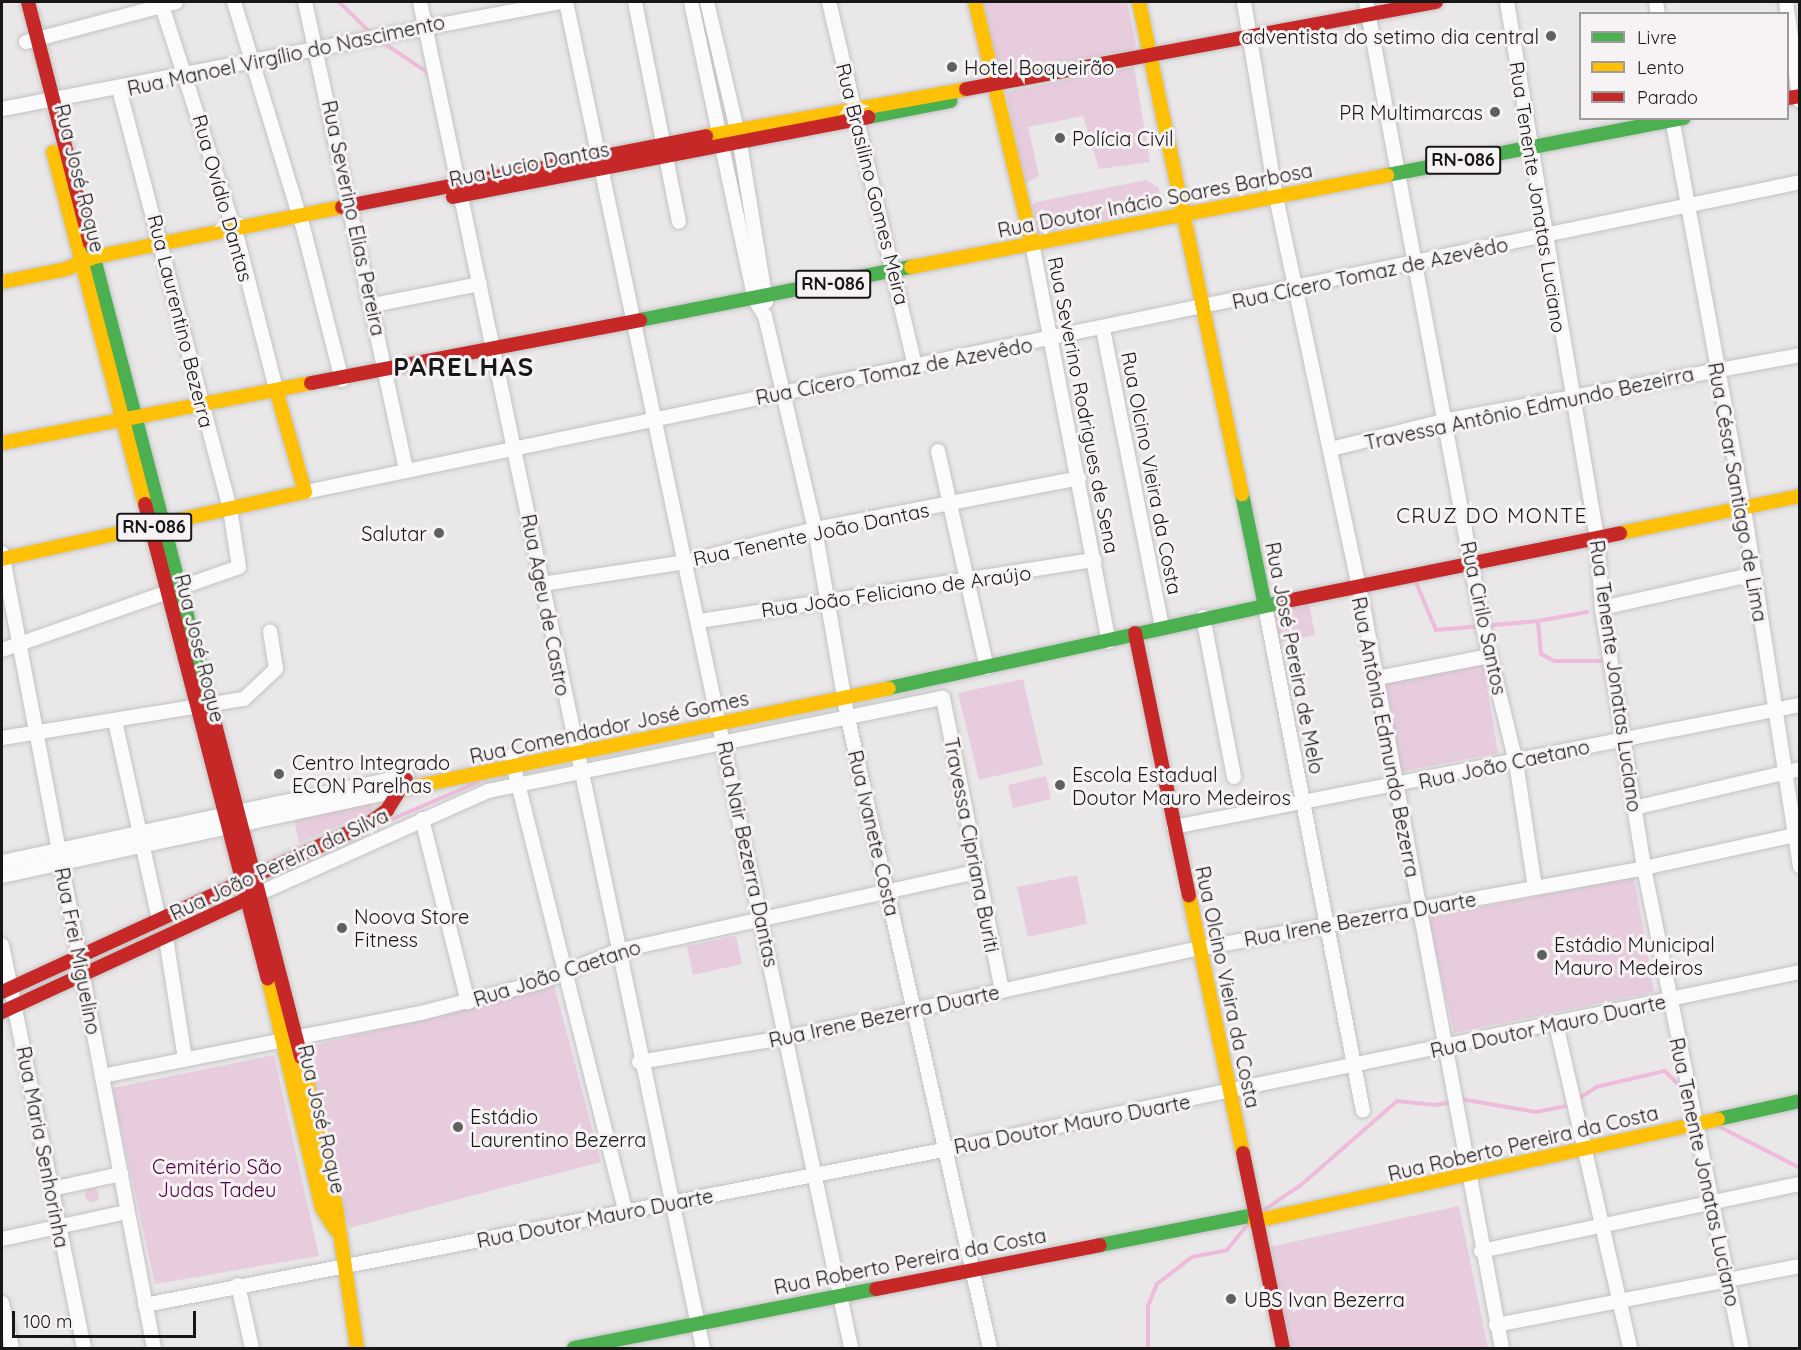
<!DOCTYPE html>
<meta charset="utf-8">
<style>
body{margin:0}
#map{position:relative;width:1801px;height:1350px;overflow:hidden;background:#e9e7e8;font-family:Quicksand,sans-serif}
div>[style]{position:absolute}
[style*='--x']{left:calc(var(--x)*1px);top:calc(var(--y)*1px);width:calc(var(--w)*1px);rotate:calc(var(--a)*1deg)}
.green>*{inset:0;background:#e7ccdd}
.round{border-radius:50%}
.stream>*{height:4px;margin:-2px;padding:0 2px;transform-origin:2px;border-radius:2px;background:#eebbdb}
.roads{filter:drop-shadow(0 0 2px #c4c3c4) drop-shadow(0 0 2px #c4c3c4)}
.street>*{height:14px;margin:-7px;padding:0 7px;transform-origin:7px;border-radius:7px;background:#fcfbfc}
.fast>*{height:14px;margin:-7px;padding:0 7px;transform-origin:7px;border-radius:7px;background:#4caf50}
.slow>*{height:14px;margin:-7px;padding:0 7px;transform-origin:7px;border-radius:7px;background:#ffc107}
.jam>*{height:14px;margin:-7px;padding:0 7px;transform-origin:7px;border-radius:7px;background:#c62828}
.dots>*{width:16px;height:16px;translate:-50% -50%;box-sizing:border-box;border:3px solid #f7f3f5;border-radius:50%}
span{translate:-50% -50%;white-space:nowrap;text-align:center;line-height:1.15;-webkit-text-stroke:6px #f7f3f5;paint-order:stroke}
.shield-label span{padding:2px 4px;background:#f7f3f5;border:2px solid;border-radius:4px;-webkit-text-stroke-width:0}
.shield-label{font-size:18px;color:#181718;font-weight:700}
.poi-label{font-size:20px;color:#181718}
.right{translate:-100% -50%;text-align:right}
.left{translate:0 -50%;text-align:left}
.street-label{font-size:20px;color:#181718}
.park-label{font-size:20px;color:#540040}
.neighbourhood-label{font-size:21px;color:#181718;letter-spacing:1.5px}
.district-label{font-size:26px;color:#181718;font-weight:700;letter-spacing:1.5px}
.frame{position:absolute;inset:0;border:3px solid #181718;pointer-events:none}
.legend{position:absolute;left:1579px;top:12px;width:210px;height:108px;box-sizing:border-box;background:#f7f3f5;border:2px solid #9e9b9d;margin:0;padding:8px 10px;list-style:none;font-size:18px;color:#181718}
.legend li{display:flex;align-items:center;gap:12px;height:30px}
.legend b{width:30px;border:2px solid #9e9b9d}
.scale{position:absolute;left:12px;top:1311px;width:184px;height:27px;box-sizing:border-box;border:3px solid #181718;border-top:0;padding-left:8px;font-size:18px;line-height:21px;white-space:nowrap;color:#181718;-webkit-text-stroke:4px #f7f3f5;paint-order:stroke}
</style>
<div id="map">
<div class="green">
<i style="clip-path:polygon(979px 2px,1127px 2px,1136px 44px,1133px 50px,1001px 72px)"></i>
<i style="clip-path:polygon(1134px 67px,1150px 162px,1099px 169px,1083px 116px,1028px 127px,1039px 176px,1024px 184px,1006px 92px)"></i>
<i style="clip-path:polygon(1146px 180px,1159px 188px,1160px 209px,1037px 234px,1032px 205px,1036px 202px)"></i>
<i style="clip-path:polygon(1309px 604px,1315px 635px,1274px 644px,1269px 612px)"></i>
<i style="clip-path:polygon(1483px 663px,1498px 753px,1400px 772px,1384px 679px)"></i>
<i style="clip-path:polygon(1023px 679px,1043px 765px,979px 780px,958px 693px)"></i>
<i style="clip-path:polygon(1046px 776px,1051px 799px,1013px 808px,1008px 785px)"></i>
<i style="clip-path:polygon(374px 797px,372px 811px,299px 843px,293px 815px)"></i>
<i style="clip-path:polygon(1077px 875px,1087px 924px,1028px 937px,1017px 887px)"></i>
<i style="clip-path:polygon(1634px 876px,1654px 992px,1454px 1033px,1428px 918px)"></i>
<i style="clip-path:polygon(736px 936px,742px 964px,693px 975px,687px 946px)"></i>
<i style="clip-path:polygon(554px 985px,601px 1162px,349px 1228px,304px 1048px)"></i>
<i style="clip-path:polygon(274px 1055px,319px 1256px,155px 1284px,112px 1088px)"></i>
<i class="round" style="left:85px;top:1188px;width:14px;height:14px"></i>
<i style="clip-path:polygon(1459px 1206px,1488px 1348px,1290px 1348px,1269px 1247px)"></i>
</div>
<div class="stream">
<i style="--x:339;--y:2;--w:45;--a:44.1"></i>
<i style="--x:379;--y:40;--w:61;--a:33.7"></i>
<i style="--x:1415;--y:580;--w:54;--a:67.2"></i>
<i style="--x:1436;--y:630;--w:102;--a:-5"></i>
<i style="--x:1538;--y:621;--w:33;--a:85"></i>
<i style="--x:1541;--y:654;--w:15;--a:28"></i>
<i style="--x:1554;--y:661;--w:49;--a:0"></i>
<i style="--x:1538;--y:621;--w:50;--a:-10.4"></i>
<i style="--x:383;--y:823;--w:103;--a:-23.3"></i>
<i style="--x:1577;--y:1100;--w:23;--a:-34"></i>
<i style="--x:1596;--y:1087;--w:71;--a:-13.1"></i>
<i style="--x:1665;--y:1071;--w:28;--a:46"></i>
<i style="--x:1718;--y:1126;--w:92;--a:27.1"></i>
<i style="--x:1261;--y:1212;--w:48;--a:-34"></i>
<i style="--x:1301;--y:1185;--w:128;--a:-41.2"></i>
<i style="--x:1397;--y:1101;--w:37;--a:6"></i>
<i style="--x:1434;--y:1105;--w:32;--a:-9"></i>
<i style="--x:1466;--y:1100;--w:71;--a:9.7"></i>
<i style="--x:1536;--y:1112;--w:36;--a:-11"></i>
<i style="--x:1148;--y:1348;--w:42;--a:-90"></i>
<i style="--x:1148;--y:1306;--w:24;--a:-68"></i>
<i style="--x:1157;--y:1284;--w:44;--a:-37.6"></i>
<i style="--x:1192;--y:1257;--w:36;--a:-11"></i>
<i style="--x:1227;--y:1250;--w:35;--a:-51"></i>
</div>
<div class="roads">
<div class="street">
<i style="--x:234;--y:2;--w:235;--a:73"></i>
<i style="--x:303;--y:227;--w:158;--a:75.7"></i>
<i style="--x:305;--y:2;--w:480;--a:77.8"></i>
<i style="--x:420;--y:2;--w:1375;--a:78.13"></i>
<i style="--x:566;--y:2;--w:1376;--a:78.04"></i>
<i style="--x:635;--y:2;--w:224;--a:78.7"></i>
<i style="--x:691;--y:2;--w:305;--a:77.9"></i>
<i style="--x:755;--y:300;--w:19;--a:58"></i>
<i style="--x:765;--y:316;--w:219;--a:76.8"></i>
<i style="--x:815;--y:529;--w:188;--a:80.2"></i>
<i style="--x:847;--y:714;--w:650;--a:77.29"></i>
<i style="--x:707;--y:2;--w:145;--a:76.8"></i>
<i style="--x:740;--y:143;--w:161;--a:80.7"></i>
<i style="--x:829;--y:2;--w:374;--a:76.7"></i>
<i style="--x:1244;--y:2;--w:198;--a:80.7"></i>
<i style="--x:1276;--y:197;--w:434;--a:78"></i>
<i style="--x:1366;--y:622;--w:739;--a:79.39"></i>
<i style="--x:1366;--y:2;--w:636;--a:79.4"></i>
<i style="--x:1483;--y:627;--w:139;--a:76.3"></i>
<i style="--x:1516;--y:762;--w:126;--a:81.4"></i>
<i style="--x:1507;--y:2;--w:544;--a:80.47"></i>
<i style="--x:1597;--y:538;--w:70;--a:85.9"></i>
<i style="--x:1602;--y:608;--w:263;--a:80.8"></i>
<i style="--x:1644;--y:868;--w:490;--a:78.5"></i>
<i style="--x:1656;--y:2;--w:12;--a:81"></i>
<i style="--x:1786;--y:2;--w:100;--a:82"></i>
<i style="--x:162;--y:6;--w:247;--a:72.1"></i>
<i style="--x:238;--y:241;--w:157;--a:75.6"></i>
<i style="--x:26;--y:42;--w:155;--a:-14.9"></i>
<i style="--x:2;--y:109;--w:569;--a:-10.84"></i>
<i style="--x:1672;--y:118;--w:398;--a:79.6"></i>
<i style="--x:1744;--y:509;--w:362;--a:81.1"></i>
<i style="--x:1032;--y:243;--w:406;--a:79.1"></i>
<i style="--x:373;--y:305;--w:109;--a:-11.1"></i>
<i style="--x:1103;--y:329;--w:303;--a:78.8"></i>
<i style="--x:1331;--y:449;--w:120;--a:-14"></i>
<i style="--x:1447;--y:420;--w:359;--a:-10.4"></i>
<i style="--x:938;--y:451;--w:222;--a:77.3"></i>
<i style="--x:305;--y:492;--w:1527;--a:-11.71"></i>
<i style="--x:2;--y:553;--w:809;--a:79.18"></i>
<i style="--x:542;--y:584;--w:146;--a:-8.7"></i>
<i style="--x:686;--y:562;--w:133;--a:-14.3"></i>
<i style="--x:815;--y:529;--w:269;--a:-10.9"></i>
<i style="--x:1265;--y:606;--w:514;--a:79.02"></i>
<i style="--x:1602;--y:608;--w:156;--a:-12.6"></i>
<i style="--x:1203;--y:617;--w:163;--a:79"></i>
<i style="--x:699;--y:621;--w:400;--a:-8.8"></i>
<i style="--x:2;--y:650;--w:251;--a:-19.3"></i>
<i style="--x:239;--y:567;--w:59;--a:-98.8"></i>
<i style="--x:230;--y:509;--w:433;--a:-104.8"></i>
<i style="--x:1377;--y:678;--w:115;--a:-11"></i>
<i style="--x:115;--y:721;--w:203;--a:77.5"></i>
<i style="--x:2;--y:738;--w:245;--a:-9.2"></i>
<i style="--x:244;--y:699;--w:44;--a:-43.2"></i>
<i style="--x:276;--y:669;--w:38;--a:-99"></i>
<i style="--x:511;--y:756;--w:468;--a:75.9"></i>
<i style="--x:1634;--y:808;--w:171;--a:-13.2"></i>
<i style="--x:422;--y:819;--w:189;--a:75.9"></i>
<i style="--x:1174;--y:827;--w:638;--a:-11.03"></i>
<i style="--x:2;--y:862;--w:414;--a:-12"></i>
<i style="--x:2;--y:876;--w:410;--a:-12.2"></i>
<i style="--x:251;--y:897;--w:260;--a:-24.1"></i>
<i style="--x:488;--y:791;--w:464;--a:-11.6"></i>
<i style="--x:943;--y:698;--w:299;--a:78.6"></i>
<i style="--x:166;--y:938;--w:123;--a:81.1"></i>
<i style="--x:2;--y:945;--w:411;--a:78.5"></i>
<i style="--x:1556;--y:1024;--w:332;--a:77.1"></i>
<i style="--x:639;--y:1062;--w:151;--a:-9.5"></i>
<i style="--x:788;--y:1037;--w:422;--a:-12.2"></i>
<i style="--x:1201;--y:948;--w:450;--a:-10.2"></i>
<i style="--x:1644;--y:868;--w:160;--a:-12.3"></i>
<i style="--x:102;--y:1076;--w:325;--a:-11.2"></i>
<i style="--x:421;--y:1013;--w:124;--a:-14.5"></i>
<i style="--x:541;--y:982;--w:82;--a:-22.2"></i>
<i style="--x:617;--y:951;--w:367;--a:-12.4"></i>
<i style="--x:52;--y:1189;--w:71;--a:-12.3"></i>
<i style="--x:2;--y:1239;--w:128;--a:-12.2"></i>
<i style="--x:1481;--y:1251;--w:326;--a:-11.9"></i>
<i style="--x:238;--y:1285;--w:65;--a:77.5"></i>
<i style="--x:2;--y:1303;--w:46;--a:77.5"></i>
<i style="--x:145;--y:1305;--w:818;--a:-10.99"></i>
<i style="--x:948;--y:1149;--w:870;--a:-11.74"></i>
<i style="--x:1496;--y:1325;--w:310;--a:-11"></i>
</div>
<div class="fast">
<i style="--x:868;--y:117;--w:84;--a:-11"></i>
<i style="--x:1387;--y:175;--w:302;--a:-10.9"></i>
<i style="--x:90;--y:243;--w:473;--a:75.4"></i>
<i style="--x:640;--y:320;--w:276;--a:-11.1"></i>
<i style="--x:1242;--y:494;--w:114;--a:78.4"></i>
<i style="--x:889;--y:688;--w:402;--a:-12.3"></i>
<i style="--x:1718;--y:1119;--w:84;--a:-12.4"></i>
<i style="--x:1100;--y:1245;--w:157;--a:-11"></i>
<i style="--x:574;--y:1348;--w:308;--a:-11.1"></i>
</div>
<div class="slow">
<i style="--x:975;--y:2;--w:248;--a:76.7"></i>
<i style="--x:1139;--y:2;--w:503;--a:78.18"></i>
<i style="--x:706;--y:136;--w:264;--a:-10.2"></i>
<i style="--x:53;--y:152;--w:364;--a:75.4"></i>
<i style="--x:911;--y:267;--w:485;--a:-10.9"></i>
<i style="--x:2;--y:282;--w:65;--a:-11.5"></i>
<i style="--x:66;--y:269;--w:30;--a:-23"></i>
<i style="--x:94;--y:257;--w:253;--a:-11.4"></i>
<i style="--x:2;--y:443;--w:315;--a:-11"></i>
<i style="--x:1620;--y:533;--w:184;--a:-11.6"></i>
<i style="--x:2;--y:559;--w:310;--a:-12.5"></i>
<i style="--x:305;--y:492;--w:103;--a:-105.8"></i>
<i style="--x:403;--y:789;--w:496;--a:-11.7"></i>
<i style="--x:1189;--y:895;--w:264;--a:78.2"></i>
<i style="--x:268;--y:978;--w:236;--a:76.8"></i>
<i style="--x:322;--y:1208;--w:25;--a:58"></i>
<i style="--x:301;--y:1057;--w:154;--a:76.9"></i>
<i style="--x:336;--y:1207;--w:143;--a:81.5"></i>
<i style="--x:1255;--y:1221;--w:474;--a:-12.4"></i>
</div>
<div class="jam">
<i style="--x:28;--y:2;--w:249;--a:75.6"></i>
<i style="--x:966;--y:89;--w:478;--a:-10.5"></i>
<i style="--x:1788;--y:98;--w:12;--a:-9"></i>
<i style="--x:453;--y:197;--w:423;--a:-10.9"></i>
<i style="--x:342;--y:207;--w:371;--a:-11"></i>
<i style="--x:311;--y:383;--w:335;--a:-10.8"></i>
<i style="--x:145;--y:504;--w:490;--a:75.5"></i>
<i style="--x:1282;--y:602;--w:345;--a:-11.5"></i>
<i style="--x:1135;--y:633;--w:268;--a:78.4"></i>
<i style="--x:209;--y:701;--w:368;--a:75.5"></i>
<i style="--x:2;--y:992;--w:403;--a:-24.7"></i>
<i style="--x:368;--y:824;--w:24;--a:-36"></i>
<i style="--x:387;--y:810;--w:36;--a:-58"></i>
<i style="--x:2;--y:1012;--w:270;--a:-24.8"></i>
<i style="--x:1243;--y:1153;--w:199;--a:78.4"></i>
<i style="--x:876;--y:1289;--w:228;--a:-11.1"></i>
</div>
</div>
<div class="dots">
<i style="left:1551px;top:36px;background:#616061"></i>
<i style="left:952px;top:67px;background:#616061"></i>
<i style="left:1495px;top:112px;background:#616061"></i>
<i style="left:1060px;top:138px;background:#616061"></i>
<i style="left:439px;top:533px;background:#616061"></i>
<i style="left:279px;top:774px;background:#616061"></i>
<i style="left:1060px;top:785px;background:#616061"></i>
<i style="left:342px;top:928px;background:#616061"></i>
<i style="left:1542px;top:955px;background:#616061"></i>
<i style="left:458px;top:1127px;background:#616061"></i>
<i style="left:1231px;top:1299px;background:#616061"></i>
</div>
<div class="shield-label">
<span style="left:1463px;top:160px">RN-086</span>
<span style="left:833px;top:284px">RN-086</span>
<span style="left:154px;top:527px">RN-086</span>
</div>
<div class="poi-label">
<span class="right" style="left:1539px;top:36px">adventista do setimo dia central</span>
<span class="left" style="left:964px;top:67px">Hotel Boqueirão</span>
<span class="right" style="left:1483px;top:112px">PR Multimarcas</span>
<span class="left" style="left:1072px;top:138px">Polícia Civil</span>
<span class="right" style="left:427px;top:533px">Salutar</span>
<span class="left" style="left:292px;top:774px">Centro Integrado<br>ECON Parelhas</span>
<span class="left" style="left:1072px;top:786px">Escola Estadual<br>Doutor Mauro Medeiros</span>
<span class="left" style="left:354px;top:928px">Noova Store<br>Fitness</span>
<span class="left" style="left:1554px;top:956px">Estádio Municipal<br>Mauro Medeiros</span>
<span class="left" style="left:470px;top:1128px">Estádio<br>Laurentino Bezerra</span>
<span class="left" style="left:1244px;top:1299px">UBS Ivan Bezerra</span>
</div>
<div class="street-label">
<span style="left:286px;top:55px;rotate:-12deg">Rua Manoel Virgílio do Nascimento</span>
<span style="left:529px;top:164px;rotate:-11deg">Rua Lucio Dantas</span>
<span style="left:80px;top:178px;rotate:76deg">Rua José Roque</span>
<span style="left:873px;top:184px;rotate:76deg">Rua Brasilino Gomes Meira</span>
<span style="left:1538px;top:197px;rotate:81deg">Rua Tenente Jonatas Luciano</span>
<span style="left:223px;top:198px;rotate:74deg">Rua Ovídio Dantas</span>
<span style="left:1155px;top:200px;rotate:-11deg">Rua Doutor Inácio Soares Barbosa</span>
<span style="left:354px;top:218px;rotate:78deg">Rua Severino Elias Pereira</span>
<span style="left:1370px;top:273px;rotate:-12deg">Rua Cícero Tomaz de Azevêdo</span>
<span style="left:181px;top:321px;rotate:76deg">Rua Laurentino Bezerra</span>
<span style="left:894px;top:371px;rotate:-11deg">Rua Cícero Tomaz de Azevêdo</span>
<span style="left:1084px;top:405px;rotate:79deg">Rua Severino Rodrigues de Sena</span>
<span style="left:1529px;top:408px;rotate:-12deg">Travessa Antônio Edmundo Bezeirra</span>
<span style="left:1152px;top:473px;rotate:79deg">Rua Olcino Vieira da Costa</span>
<span style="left:1738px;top:492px;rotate:80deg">Rua César Santiago de Lima</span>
<span style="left:811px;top:534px;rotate:-12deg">Rua Tenente João Dantas</span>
<span style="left:896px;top:591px;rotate:-8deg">Rua João Feliciano de Araújo</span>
<span style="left:546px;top:605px;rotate:79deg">Rua Ageu de Castro</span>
<span style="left:1484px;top:618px;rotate:78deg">Rua Cirilo Santos</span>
<span style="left:200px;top:648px;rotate:76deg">Rua José Roque</span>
<span style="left:1295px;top:658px;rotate:79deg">Rua José Pereira de Melo</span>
<span style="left:1616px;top:676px;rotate:82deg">Rua Tenente Jonatas Luciano</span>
<span style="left:609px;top:727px;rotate:-12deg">Rua Comendador José Gomes</span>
<span style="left:1386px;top:737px;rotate:79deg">Rua Antônia Edmundo Bezerra</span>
<span style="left:1504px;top:764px;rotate:-12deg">Rua João Caetano</span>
<span style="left:874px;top:833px;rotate:77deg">Rua Ivanete Costa</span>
<span style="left:972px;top:845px;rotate:79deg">Travessa Cipriana Buriti</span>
<span style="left:748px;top:854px;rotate:78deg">Rua Nair Bezerra Dantas</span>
<span style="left:279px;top:864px;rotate:-25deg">Rua João Pereira da Silva</span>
<span style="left:1360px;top:919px;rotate:-10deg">Rua Irene Bezerra Duarte</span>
<span style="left:78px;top:951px;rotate:79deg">Rua Frei Miguelino</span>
<span style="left:557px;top:973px;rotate:-18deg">Rua João Caetano</span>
<span style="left:1228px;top:987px;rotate:78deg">Rua Olcino Vieira da Costa</span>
<span style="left:884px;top:1016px;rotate:-12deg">Rua Irene Bezerra Duarte</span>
<span style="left:1548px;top:1026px;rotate:-12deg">Rua Doutor Mauro Duarte</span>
<span style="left:322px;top:1119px;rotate:77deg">Rua José Roque</span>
<span style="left:1072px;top:1124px;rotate:-11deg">Rua Doutor Mauro Duarte</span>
<span style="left:1523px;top:1143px;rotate:-13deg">Rua Roberto Pereira da Costa</span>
<span style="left:43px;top:1147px;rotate:79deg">Rua Maria Senhorinha</span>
<span style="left:1705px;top:1172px;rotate:78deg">Rua Tenente Jonatas Luciano</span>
<span style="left:595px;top:1218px;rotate:-11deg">Rua Doutor Mauro Duarte</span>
<span style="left:910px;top:1261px;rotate:-11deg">Rua Roberto Pereira da Costa</span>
</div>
<div class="park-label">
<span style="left:217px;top:1178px">Cemitério São<br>Judas Tadeu</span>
</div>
<div class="neighbourhood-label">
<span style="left:1492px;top:515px">CRUZ DO MONTE</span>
</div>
<div class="district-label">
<span style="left:464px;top:367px">PARELHAS</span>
</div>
<div class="frame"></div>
<ul class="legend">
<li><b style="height:8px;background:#4caf50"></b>Livre</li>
<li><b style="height:8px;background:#ffc107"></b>Lento</li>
<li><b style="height:8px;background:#c62828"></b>Parado</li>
</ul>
<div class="scale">100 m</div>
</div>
